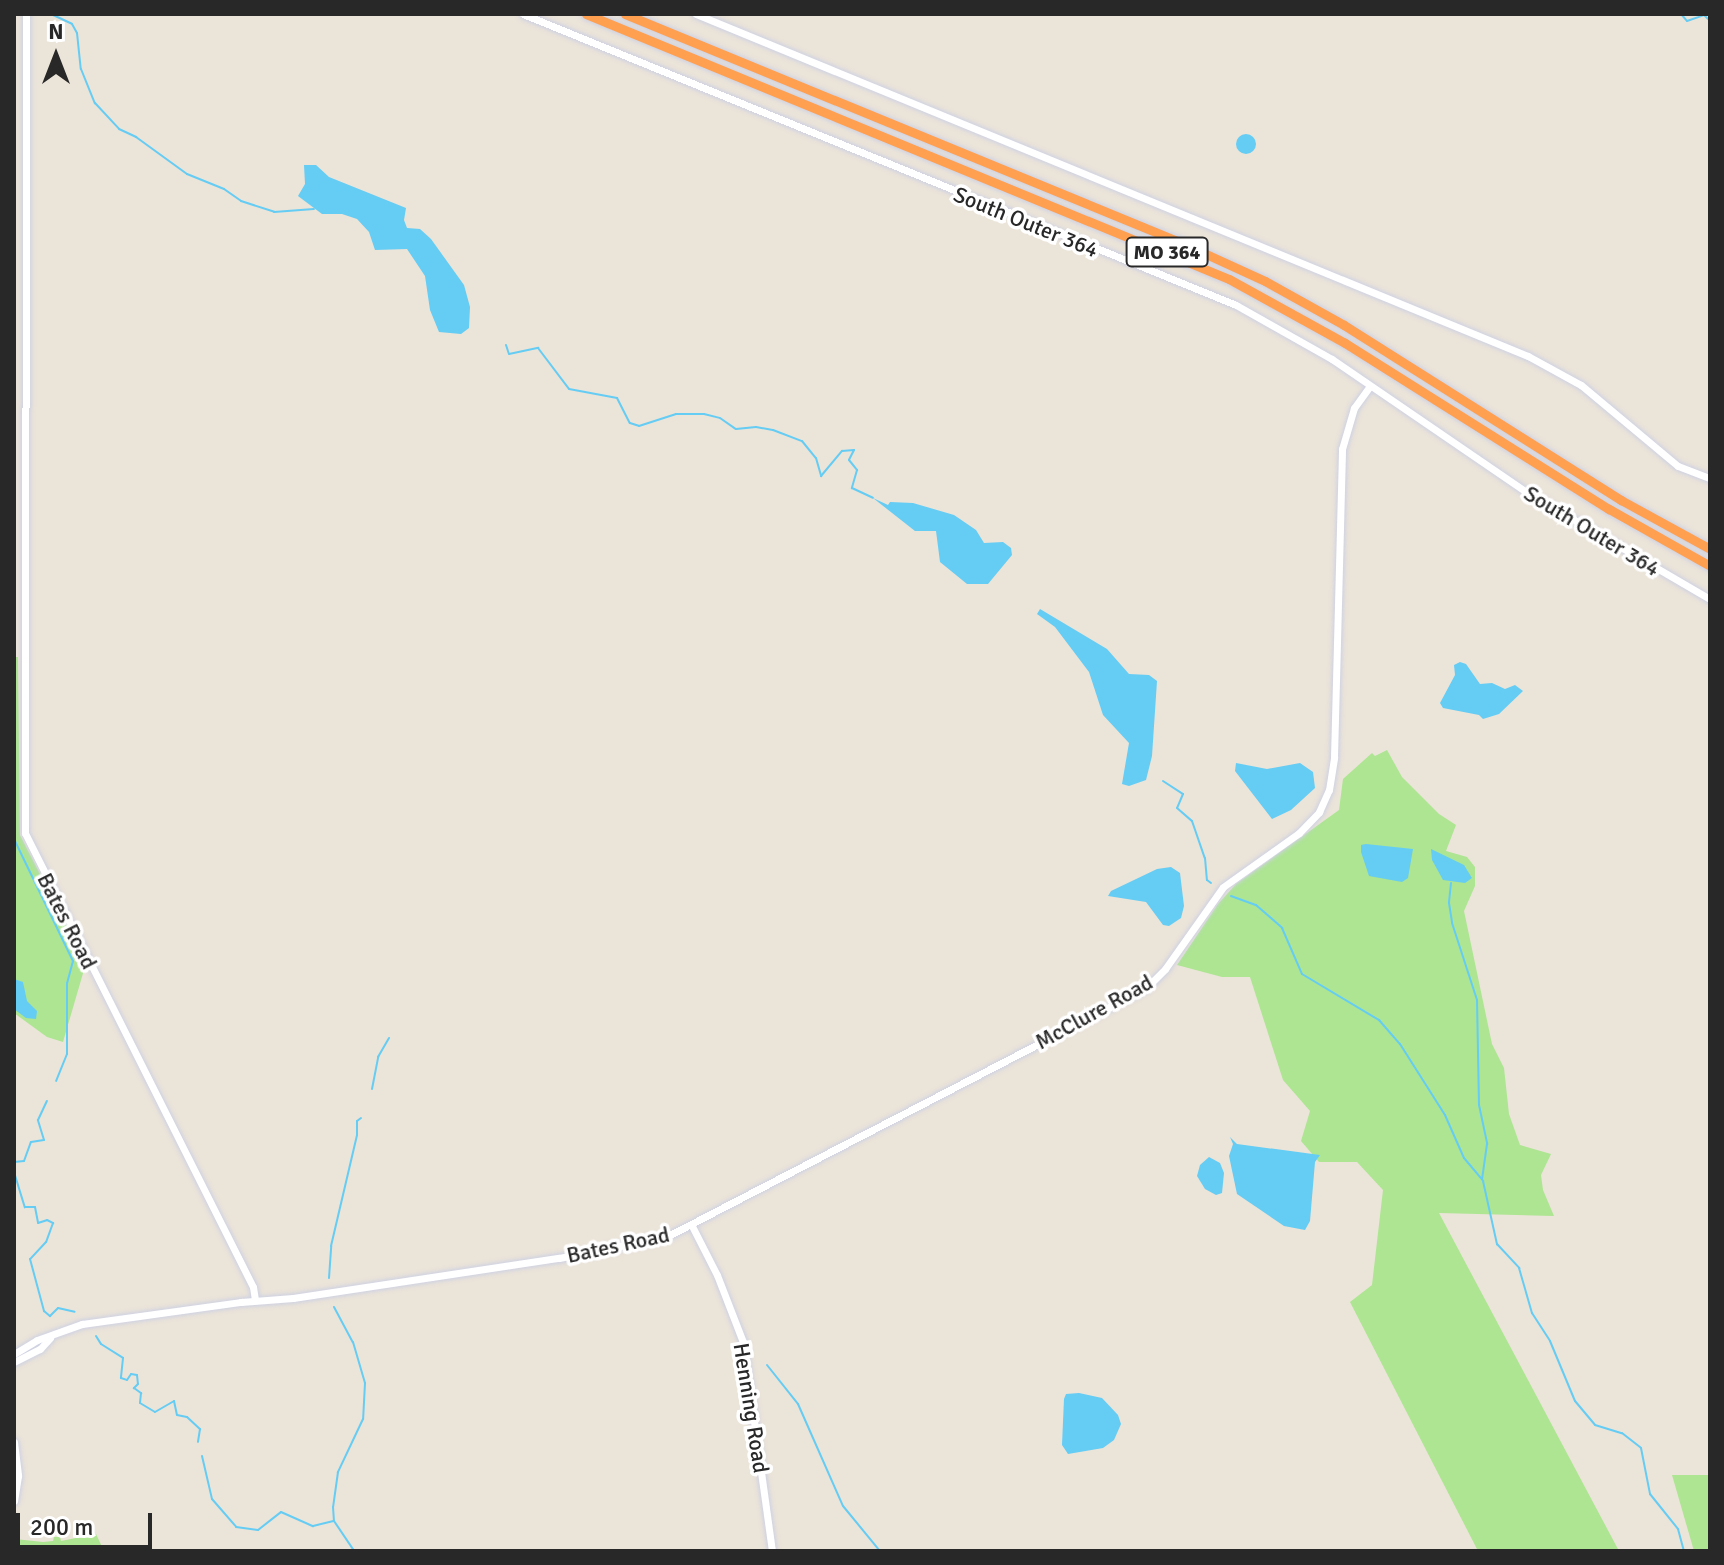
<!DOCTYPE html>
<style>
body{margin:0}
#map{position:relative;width:1724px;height:1565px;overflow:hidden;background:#ebe4d9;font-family:Signika,sans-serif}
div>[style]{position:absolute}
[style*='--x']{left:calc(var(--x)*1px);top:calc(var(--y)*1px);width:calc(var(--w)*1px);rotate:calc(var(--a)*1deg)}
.green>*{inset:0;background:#ade592}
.water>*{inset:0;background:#65ccf4}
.round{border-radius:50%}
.stream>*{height:2px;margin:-1px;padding:0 1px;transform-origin:1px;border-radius:1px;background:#65ccf4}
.roads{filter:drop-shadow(0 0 2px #ced1e2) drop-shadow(0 0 2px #ced1e2)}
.secondary>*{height:7px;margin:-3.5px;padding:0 3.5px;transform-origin:3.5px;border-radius:3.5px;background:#fff}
.highway>*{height:9px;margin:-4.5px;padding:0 4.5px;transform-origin:4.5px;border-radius:4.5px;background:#ff9f50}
span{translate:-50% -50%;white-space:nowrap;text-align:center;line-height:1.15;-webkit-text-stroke:7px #fff;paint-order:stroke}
.shield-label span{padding:2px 6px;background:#fff;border:2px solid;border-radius:6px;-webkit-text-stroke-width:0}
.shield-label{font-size:20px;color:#282828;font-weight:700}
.street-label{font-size:22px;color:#282828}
.frame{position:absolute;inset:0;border:16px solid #282828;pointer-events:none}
.north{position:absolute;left:16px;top:16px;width:80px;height:80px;-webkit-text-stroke:6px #fff;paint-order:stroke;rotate:0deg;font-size:22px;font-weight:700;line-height:32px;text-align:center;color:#282828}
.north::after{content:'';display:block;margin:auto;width:28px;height:36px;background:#282828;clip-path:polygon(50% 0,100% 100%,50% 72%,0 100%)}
.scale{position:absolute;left:16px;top:1513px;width:136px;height:36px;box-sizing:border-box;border:4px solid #282828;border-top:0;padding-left:10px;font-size:24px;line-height:28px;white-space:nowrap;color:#282828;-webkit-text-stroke:6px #fff;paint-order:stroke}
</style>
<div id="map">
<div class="green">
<i style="clip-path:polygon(14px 657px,18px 657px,20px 835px,86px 963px,63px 1042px,47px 1037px,14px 1013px)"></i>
<i style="clip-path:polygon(1387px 750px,1402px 777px,1439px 814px,1456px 825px,1446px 851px,1467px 857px,1475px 867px,1475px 886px,1464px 911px,1492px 1044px,1504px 1068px,1509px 1114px,1520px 1145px,1551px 1154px,1541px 1175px,1543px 1190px,1554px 1216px,1439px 1213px,1619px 1551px,1478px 1551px,1350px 1302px,1372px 1285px,1383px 1190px,1357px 1162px,1319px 1162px,1301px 1141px,1310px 1111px,1283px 1080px,1250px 977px,1222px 977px,1177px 965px,1218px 904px,1236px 884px,1339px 810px,1343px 779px,1372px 753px,1375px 756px)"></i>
<i style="clip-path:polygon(1672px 1475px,1710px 1475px,1710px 1551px,1694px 1551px)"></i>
<i style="clip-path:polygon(96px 1534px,104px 1551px,14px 1551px,14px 1535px,15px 1539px,43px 1542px,53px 1541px,54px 1537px,60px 1537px,61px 1541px)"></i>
</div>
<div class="water">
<i class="round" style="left:1236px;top:134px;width:20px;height:20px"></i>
<i style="clip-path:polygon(304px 165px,316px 165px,329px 177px,406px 208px,404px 220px,407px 228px,420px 229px,431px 239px,464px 285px,470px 307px,469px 328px,461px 334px,439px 332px,430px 310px,425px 276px,407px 249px,375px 250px,369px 232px,357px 219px,342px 214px,322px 214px,298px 196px,305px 184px)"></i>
<i style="clip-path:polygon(873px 498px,888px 505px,890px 502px,913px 503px,954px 515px,976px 530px,984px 543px,1003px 542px,1011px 548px,1012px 555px,988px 584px,967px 584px,940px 562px,936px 531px,915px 531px)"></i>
<i style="clip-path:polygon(1040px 609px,1107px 649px,1129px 674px,1149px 675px,1157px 681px,1152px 756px,1146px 780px,1129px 786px,1122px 784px,1129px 743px,1103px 715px,1089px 672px,1055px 627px,1037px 614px)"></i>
<i style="clip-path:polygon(1460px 662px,1466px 664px,1480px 684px,1492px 683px,1505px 689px,1515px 685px,1523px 691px,1499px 714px,1483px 719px,1479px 715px,1443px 708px,1440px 703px,1455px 675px,1454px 665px)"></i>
<i style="clip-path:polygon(1236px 763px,1267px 769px,1300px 763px,1313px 772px,1315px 788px,1291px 810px,1272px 819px,1235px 771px)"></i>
<i style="clip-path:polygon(1366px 844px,1413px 849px,1408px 878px,1402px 882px,1369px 876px,1361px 852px,1361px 845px)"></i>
<i style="clip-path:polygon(1431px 849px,1464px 865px,1472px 878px,1465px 883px,1443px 880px,1432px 860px)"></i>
<i style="clip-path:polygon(1171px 867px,1180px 873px,1184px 906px,1181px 918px,1169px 926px,1163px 925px,1146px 902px,1108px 896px,1111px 891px,1157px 869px)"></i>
<i style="clip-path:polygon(14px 979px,23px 982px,27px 1001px,37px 1011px,36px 1019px,26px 1018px,14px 1009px)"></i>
<i style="clip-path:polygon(1230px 1137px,1237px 1144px,1320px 1155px,1315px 1162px,1310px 1221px,1305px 1230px,1284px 1226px,1237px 1194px,1229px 1156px,1233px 1144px)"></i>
<i style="clip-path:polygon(1209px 1157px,1220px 1163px,1224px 1173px,1222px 1193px,1216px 1195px,1205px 1189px,1197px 1176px,1200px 1165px)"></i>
<i style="clip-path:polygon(1079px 1393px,1102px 1398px,1118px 1415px,1121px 1424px,1114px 1440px,1103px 1448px,1068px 1454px,1062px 1445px,1064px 1399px,1066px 1394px)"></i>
</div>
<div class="stream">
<i style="--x:51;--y:14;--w:23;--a:25"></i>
<i style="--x:72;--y:24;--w:10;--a:61"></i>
<i style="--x:77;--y:33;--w:36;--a:84"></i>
<i style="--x:81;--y:69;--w:37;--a:68"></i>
<i style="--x:95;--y:103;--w:35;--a:47"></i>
<i style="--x:119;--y:129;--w:19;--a:25"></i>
<i style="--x:136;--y:137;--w:63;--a:36"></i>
<i style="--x:187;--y:174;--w:40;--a:22"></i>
<i style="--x:224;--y:189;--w:21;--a:35"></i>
<i style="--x:241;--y:201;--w:35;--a:18"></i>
<i style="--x:274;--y:212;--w:40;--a:-4.3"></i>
<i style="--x:1681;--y:14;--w:9;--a:49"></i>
<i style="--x:1687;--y:21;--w:18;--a:-19"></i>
<i style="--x:1704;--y:15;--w:8;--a:45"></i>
<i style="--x:506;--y:345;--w:9;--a:72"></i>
<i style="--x:509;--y:354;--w:30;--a:-12"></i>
<i style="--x:538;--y:348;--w:51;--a:52.9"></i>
<i style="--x:569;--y:389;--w:49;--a:10.6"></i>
<i style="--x:617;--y:398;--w:28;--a:63"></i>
<i style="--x:630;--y:423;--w:9;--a:18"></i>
<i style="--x:639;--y:426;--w:39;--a:-18"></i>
<i style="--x:676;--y:414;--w:28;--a:0"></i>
<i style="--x:704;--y:414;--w:16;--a:14"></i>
<i style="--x:720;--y:418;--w:19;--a:35"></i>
<i style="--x:736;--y:429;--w:20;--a:-6"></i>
<i style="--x:756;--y:427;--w:17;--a:10"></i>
<i style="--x:773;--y:430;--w:31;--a:21"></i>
<i style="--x:802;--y:441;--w:22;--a:51"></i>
<i style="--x:816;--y:458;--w:19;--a:74"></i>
<i style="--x:821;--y:476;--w:33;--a:-50"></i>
<i style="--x:842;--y:451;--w:12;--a:-5"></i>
<i style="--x:854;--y:450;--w:11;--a:117"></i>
<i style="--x:849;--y:460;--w:13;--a:51"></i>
<i style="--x:857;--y:470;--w:19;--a:106"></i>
<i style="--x:852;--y:488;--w:23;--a:25"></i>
<i style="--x:1163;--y:781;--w:24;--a:33"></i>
<i style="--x:1183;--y:794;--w:15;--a:113"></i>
<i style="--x:1177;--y:808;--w:20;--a:41"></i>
<i style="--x:1192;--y:821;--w:39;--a:71"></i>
<i style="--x:1205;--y:858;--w:22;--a:85"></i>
<i style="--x:1207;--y:880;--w:5;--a:37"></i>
<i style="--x:14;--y:839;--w:136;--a:64.2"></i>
<i style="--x:73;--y:961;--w:23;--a:105"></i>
<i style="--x:67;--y:983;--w:71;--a:90"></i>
<i style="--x:67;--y:1054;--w:29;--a:112"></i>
<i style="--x:1451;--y:883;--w:20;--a:96"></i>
<i style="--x:1449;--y:903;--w:20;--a:81"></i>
<i style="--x:1452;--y:923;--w:81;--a:72"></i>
<i style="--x:1477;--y:1000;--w:105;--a:88.9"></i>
<i style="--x:1479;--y:1105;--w:40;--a:78"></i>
<i style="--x:1487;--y:1144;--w:35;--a:98"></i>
<i style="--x:1231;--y:896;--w:27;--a:20"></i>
<i style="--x:1256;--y:905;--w:35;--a:41"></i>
<i style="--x:1282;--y:928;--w:50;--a:66.5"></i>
<i style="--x:1302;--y:974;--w:90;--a:30.9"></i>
<i style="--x:1379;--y:1020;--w:32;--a:49"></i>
<i style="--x:1400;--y:1044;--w:84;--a:57.6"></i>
<i style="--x:1445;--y:1115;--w:47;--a:66.2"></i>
<i style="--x:1464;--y:1158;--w:30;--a:50"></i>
<i style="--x:1483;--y:1181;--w:65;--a:77.5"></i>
<i style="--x:1497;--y:1244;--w:33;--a:47"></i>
<i style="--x:1519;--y:1268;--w:47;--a:73.9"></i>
<i style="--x:1532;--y:1313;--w:33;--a:57"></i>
<i style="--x:1550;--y:1341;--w:65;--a:67.4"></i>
<i style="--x:1575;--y:1401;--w:31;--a:50"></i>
<i style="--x:1595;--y:1425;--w:28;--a:17"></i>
<i style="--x:1622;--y:1433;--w:24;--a:38"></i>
<i style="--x:1641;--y:1448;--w:47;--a:78.9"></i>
<i style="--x:1650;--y:1494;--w:45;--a:51.3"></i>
<i style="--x:1678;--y:1529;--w:23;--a:75"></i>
<i style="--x:372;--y:1089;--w:33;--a:-79"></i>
<i style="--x:378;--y:1057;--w:22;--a:-60"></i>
<i style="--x:14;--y:1162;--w:10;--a:-6"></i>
<i style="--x:24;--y:1161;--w:20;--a:-70"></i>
<i style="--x:31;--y:1142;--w:13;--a:-9"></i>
<i style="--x:44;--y:1140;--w:21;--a:-107"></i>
<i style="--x:38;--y:1120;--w:21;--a:-65"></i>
<i style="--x:14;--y:1172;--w:37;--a:73"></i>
<i style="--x:25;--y:1207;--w:10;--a:0"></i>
<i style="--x:35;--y:1207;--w:16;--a:79"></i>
<i style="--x:38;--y:1223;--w:9;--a:-18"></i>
<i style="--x:47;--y:1220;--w:7;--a:27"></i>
<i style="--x:53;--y:1223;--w:20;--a:110"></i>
<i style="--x:46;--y:1242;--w:23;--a:133"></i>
<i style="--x:30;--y:1259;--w:54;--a:74.9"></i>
<i style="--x:44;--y:1311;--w:8;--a:40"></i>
<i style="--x:50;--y:1316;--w:11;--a:-45"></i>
<i style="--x:58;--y:1308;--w:17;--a:13"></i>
<i style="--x:329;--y:1278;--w:32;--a:-86"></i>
<i style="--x:331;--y:1246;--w:114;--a:-76.8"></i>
<i style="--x:357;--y:1135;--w:14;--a:-90"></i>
<i style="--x:357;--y:1121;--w:5;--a:-37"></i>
<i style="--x:334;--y:1307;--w:40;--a:62"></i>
<i style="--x:353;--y:1342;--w:43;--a:73.7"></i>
<i style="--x:365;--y:1383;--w:36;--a:93"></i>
<i style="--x:363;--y:1419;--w:59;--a:115.3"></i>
<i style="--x:338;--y:1472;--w:35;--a:98"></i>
<i style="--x:333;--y:1507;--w:14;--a:86"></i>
<i style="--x:334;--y:1521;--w:36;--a:56"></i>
<i style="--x:96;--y:1336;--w:9;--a:58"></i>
<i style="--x:101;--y:1344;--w:26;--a:32"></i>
<i style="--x:123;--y:1358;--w:20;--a:96"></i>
<i style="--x:121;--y:1378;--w:6;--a:18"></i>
<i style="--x:127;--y:1380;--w:7;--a:-56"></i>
<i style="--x:131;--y:1374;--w:6;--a:9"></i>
<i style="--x:137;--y:1375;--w:9;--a:84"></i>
<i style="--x:138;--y:1384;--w:6;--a:135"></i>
<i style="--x:134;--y:1388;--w:9;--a:36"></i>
<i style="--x:141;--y:1393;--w:10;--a:96"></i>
<i style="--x:140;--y:1403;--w:17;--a:31"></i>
<i style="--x:155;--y:1412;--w:22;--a:-30"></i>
<i style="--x:174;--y:1401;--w:14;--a:78"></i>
<i style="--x:177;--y:1415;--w:10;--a:11"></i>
<i style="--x:187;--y:1417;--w:18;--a:43"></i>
<i style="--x:200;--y:1429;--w:13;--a:99"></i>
<i style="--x:767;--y:1365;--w:50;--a:51.5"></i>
<i style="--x:798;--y:1404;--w:111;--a:66.2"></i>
<i style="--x:843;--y:1506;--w:58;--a:50.6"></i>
<i style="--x:202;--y:1456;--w:44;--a:76.9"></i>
<i style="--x:212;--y:1499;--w:37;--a:49"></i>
<i style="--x:236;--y:1527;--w:22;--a:8"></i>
<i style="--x:258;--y:1530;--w:29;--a:-38"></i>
<i style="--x:281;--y:1512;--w:35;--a:24"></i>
<i style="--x:313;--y:1526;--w:21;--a:-14"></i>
</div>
<div class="roads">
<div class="secondary">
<i style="--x:26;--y:14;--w:819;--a:90.07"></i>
<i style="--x:25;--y:833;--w:508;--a:63.33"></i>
<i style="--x:253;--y:1287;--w:13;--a:81"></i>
<i style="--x:523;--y:14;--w:770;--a:22.2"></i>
<i style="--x:1236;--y:305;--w:110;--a:29.4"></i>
<i style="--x:1332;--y:359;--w:234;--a:34.4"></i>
<i style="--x:1525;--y:491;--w:214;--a:30.3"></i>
<i style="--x:696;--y:14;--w:900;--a:22.35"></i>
<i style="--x:1528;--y:356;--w:60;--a:28.7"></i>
<i style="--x:1581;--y:385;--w:126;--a:39.9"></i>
<i style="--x:1678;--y:466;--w:34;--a:21"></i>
<i style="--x:692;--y:1226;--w:55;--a:63"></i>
<i style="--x:717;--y:1275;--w:72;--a:68.8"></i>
<i style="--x:743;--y:1342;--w:211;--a:82.1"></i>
<i style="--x:14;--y:1354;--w:27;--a:-31"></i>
<i style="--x:37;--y:1340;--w:48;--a:-19.6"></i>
<i style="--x:82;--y:1324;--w:161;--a:-7.9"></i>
<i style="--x:241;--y:1302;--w:52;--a:-4.4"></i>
<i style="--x:293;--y:1298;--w:269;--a:-8.6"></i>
<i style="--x:559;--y:1258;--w:109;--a:-11.1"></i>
<i style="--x:666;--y:1237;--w:541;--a:-27.42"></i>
<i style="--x:1146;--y:988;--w:27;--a:-45"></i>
<i style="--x:1165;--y:969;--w:100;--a:-54.7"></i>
<i style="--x:1223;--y:887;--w:93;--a:-35.4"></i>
<i style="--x:1299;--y:833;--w:29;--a:-46"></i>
<i style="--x:1319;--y:812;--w:24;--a:-66"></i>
<i style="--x:1329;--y:790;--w:33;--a:-81"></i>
<i style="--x:1334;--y:757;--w:308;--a:-88.5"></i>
<i style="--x:1342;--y:449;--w:43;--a:-73.7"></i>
<i style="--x:1354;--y:408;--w:27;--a:-54"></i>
<i style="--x:14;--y:1362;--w:29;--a:-27"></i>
<i style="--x:40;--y:1349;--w:15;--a:-48"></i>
<i style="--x:14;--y:1442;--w:34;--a:83"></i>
<i style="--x:18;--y:1476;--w:25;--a:99"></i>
</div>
<div class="highway">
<i style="--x:586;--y:14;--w:695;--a:22.4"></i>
<i style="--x:1229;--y:279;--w:132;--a:28.9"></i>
<i style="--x:1345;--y:343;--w:312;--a:32.2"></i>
<i style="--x:1609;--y:509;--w:116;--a:29.4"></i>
<i style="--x:625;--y:14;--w:602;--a:22.35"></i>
<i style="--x:1182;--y:243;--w:91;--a:24.6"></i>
<i style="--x:1265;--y:281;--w:90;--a:29.1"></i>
<i style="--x:1344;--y:325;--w:328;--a:32.3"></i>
<i style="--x:1621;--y:500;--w:102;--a:28.8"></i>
</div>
</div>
<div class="shield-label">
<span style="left:1167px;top:252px">MO 364</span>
</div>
<div class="street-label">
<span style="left:1026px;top:222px;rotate:22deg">South Outer 364</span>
<span style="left:1592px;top:531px;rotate:31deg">South Outer 364</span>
<span style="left:67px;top:921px;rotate:63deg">Bates Road</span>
<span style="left:1094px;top:1012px;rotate:-29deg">McClure Road</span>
<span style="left:618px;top:1245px;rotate:-12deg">Bates Road</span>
<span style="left:751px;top:1408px;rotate:81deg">Henning Road</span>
</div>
<div class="frame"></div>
<div class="north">N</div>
<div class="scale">200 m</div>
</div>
